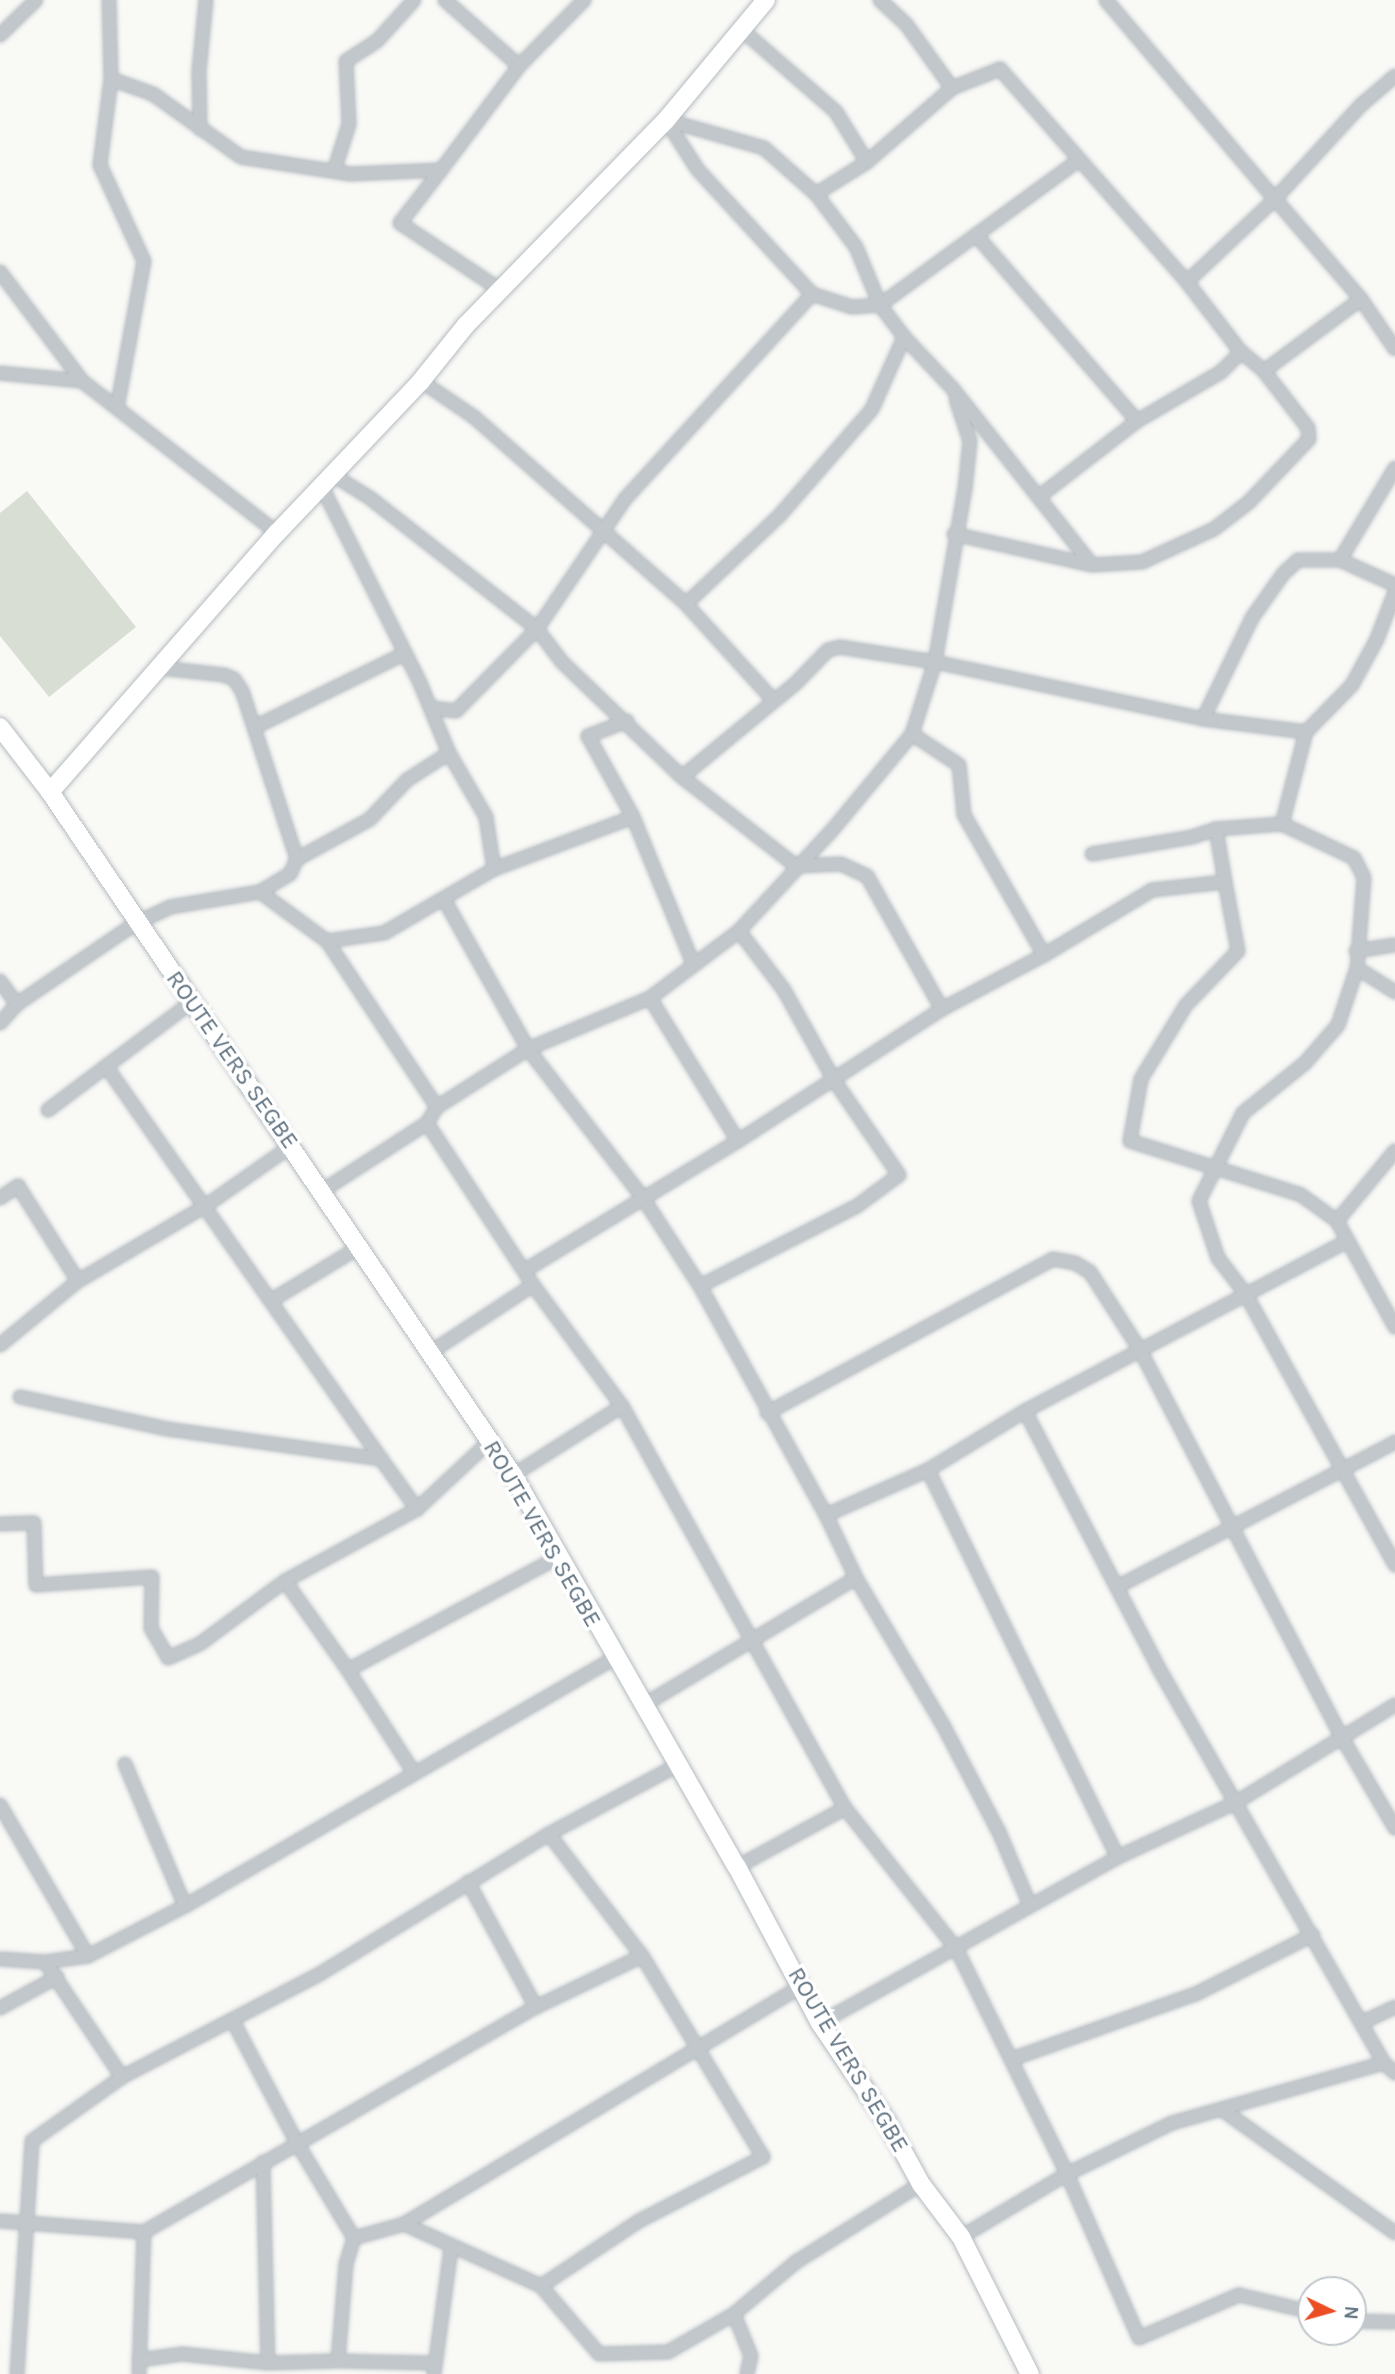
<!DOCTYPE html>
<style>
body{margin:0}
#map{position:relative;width:1395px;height:2374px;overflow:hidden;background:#f9f9f6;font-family:Karla,sans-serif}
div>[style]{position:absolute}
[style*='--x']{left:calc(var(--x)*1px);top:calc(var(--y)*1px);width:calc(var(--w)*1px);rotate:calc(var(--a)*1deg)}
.green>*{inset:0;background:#d9ded5}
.roads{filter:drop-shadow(0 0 2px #b4bbc0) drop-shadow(0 0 2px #b4bbc0)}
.street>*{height:12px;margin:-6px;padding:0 6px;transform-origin:6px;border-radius:6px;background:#c2c7cb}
.secondary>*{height:18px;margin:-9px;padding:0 9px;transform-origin:9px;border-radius:9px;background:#fff}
span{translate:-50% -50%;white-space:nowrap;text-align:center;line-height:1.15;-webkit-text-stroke:7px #fff;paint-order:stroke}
.street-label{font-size:24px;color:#637583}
.north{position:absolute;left:1297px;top:2276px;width:70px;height:70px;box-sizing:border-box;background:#fff;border:2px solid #c1c8cd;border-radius:50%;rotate:95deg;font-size:19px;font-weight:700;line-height:28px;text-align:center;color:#637583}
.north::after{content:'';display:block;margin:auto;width:24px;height:32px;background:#eb4d25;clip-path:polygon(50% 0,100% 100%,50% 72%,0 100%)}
</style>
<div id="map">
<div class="green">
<i style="clip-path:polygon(27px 491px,136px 627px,49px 697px,0 636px,0 513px)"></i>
</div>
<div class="roads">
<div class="street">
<i style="--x:109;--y:0;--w:79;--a:88.5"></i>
<i style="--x:111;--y:79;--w:87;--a:97.3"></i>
<i style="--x:100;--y:165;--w:106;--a:65.4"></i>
<i style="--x:144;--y:261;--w:149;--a:100.4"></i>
<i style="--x:445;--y:0;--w:99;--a:41.7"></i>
<i style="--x:880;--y:0;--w:35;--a:43"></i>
<i style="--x:906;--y:24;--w:79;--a:54.3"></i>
<i style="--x:1106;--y:0;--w:261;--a:49.7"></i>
<i style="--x:1275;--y:199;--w:121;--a:136.7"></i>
<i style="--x:741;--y:29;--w:126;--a:41.1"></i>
<i style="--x:836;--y:112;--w:59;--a:58.2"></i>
<i style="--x:0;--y:35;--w:50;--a:-44.2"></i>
<i style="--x:1395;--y:76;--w:45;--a:139.5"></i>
<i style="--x:1361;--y:105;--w:127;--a:132.5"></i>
<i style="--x:1275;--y:199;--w:132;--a:49.3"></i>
<i style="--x:1361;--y:299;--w:60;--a:55.8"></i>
<i style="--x:111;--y:79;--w:45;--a:19.7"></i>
<i style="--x:153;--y:94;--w:108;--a:35.6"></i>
<i style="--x:241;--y:157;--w:111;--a:8.8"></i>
<i style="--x:351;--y:174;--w:90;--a:-2.5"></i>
<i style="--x:441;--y:170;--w:130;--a:-53.1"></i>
<i style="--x:519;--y:66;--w:93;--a:-45.4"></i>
<i style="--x:666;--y:120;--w:102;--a:15.9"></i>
<i style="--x:764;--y:148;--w:69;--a:41.5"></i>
<i style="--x:816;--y:194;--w:66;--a:53"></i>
<i style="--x:856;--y:247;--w:63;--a:67.5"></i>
<i style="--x:880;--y:305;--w:40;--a:53"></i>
<i style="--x:904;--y:337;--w:71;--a:46.7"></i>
<i style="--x:953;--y:389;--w:224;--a:51.7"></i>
<i style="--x:1092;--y:565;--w:50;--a:-3.4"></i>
<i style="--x:1142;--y:562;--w:79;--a:-24.6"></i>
<i style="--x:1214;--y:529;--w:44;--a:-37.6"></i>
<i style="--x:1249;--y:502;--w:87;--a:-46.4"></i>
<i style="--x:1309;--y:439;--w:11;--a:-95"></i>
<i style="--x:1308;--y:428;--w:72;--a:-127.7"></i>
<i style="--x:1264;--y:371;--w:30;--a:-140"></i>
<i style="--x:1241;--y:352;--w:28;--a:135"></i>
<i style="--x:1221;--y:372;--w:97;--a:149.7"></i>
<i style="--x:1137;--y:421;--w:123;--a:142.3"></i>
<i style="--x:666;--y:120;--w:59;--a:57.4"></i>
<i style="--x:698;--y:170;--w:168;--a:47.4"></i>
<i style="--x:812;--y:294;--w:42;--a:18"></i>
<i style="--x:852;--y:307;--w:28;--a:-4"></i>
<i style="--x:880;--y:305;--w:246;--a:-36.1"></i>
<i style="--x:200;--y:129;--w:58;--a:-91"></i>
<i style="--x:199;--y:71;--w:71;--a:-84.4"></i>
<i style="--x:441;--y:170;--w:67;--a:127.7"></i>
<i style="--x:400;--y:223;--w:119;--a:33.7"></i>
<i style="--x:334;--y:171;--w:49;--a:-72.3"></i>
<i style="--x:349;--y:124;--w:63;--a:-92.7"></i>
<i style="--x:346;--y:61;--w:37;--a:-33"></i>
<i style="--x:377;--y:41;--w:55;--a:-47.9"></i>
<i style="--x:816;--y:194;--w:60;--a:-32.1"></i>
<i style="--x:867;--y:162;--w:113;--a:-41"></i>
<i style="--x:952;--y:88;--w:52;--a:-21.6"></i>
<i style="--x:1000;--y:69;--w:283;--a:48.7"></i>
<i style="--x:1187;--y:282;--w:88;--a:52.4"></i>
<i style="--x:976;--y:235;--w:246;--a:49.1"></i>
<i style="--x:0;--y:272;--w:136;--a:53"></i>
<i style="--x:82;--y:381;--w:247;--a:37.9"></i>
<i style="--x:1264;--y:371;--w:121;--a:-36.6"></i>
<i style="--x:0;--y:373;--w:82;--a:5.6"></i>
<i style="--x:421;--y:381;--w:64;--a:34.2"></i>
<i style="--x:474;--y:417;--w:283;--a:41.4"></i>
<i style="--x:686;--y:604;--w:128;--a:47.8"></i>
<i style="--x:333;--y:475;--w:44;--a:31.9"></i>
<i style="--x:370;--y:498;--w:212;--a:38.1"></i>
<i style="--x:537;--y:629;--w:41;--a:52.9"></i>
<i style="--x:562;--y:662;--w:166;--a:43.8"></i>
<i style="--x:682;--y:777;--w:145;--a:38"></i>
<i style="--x:796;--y:866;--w:45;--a:-2.5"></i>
<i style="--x:841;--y:864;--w:29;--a:25"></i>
<i style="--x:867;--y:876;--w:153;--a:60.6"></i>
<i style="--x:323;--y:489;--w:217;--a:63.4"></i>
<i style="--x:420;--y:683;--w:76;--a:67.5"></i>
<i style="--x:954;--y:534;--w:141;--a:12.7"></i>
<i style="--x:1340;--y:560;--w:107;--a:-59.1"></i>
<i style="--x:686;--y:604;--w:129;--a:-43.4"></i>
<i style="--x:780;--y:515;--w:140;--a:-49"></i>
<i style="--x:872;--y:409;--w:79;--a:-66"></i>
<i style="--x:432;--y:708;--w:24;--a:7"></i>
<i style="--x:456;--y:711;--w:115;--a:-45.4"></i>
<i style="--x:537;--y:629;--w:157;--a:-55.9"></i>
<i style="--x:625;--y:499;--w:277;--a:-47.6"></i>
<i style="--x:1203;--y:719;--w:104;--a:7.2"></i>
<i style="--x:627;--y:721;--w:42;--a:159"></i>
<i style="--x:588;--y:736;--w:93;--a:60.9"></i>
<i style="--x:633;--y:817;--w:158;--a:67.7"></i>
<i style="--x:255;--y:727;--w:166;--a:-26.1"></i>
<i style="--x:682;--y:777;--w:148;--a:-39.5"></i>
<i style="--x:796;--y:683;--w:46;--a:-45.9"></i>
<i style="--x:828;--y:650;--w:12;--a:-14"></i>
<i style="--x:840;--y:647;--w:96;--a:9"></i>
<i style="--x:935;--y:662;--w:274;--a:12"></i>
<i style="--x:1203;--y:719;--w:112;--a:-64.1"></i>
<i style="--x:1252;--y:618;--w:54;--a:-54.8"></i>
<i style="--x:1283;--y:574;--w:21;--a:-43"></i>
<i style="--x:1298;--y:560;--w:42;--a:0"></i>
<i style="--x:1340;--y:560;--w:60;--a:24.4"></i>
<i style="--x:1282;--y:824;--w:95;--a:-75.4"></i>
<i style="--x:1306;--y:732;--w:66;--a:-45.6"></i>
<i style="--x:1352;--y:685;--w:52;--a:-61.5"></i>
<i style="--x:1377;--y:639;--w:50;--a:-69"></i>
<i style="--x:1092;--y:854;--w:101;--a:-9.6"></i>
<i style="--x:1192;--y:837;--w:25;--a:-18"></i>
<i style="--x:1216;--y:829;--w:66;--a:-4.3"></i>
<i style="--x:1282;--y:824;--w:80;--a:25.3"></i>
<i style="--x:1354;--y:858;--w:22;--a:63"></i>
<i style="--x:1364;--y:878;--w:90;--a:94.4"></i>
<i style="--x:1357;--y:968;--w:60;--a:108.4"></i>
<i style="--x:1338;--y:1025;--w:50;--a:131"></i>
<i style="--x:1305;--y:1063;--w:80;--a:141.1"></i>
<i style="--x:1243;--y:1113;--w:98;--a:116.6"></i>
<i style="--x:1199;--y:1201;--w:60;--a:71.6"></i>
<i style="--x:1218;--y:1258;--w:44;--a:52.4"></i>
<i style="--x:1245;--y:1293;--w:311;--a:61.1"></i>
<i style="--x:297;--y:859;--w:83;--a:-28.7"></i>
<i style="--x:370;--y:819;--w:54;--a:-46.5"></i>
<i style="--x:407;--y:780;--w:50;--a:-32.7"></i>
<i style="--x:449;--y:753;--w:74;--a:60"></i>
<i style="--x:486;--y:817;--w:53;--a:81.3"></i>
<i style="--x:1225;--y:882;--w:70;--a:79.3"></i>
<i style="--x:1238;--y:951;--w:75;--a:133.9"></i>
<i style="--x:1186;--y:1005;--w:87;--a:121.3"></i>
<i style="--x:1141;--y:1079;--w:63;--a:100.1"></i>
<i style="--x:1130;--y:1141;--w:179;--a:17.5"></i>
<i style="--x:1301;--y:1195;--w:44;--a:35.8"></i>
<i style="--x:1337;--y:1221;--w:121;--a:61.3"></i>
<i style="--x:260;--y:892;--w:83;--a:36.2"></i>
<i style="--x:327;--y:941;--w:199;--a:56.5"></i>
<i style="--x:445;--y:901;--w:170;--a:60.7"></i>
<i style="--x:528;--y:1049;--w:188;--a:52.3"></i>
<i style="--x:643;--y:1198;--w:105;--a:57.1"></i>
<i style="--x:700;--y:1286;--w:261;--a:61.2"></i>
<i style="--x:826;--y:1515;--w:70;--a:64.5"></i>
<i style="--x:856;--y:1578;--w:171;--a:59.4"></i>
<i style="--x:943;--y:1725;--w:121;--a:62.4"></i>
<i style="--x:999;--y:1832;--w:79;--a:67"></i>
<i style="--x:327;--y:941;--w:58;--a:-8"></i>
<i style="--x:384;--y:933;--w:127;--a:-30.2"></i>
<i style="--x:494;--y:869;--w:148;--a:-20.5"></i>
<i style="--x:1356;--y:951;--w:39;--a:-9"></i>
<i style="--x:1044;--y:955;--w:126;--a:-31"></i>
<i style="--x:1152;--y:890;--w:73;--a:-6.3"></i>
<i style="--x:1225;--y:882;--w:54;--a:-99.6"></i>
<i style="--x:1357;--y:968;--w:45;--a:32.3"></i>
<i style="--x:0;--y:981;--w:29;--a:54"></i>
<i style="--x:650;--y:998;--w:168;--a:58.4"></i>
<i style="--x:0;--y:1023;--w:25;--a:-48"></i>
<i style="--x:17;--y:1004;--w:144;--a:-34.2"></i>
<i style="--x:136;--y:923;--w:38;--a:-25"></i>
<i style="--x:170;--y:907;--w:91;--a:-9.5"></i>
<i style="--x:260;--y:892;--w:35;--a:-31"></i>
<i style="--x:290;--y:874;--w:17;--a:-65"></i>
<i style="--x:297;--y:859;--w:177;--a:-108.1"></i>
<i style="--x:242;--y:691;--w:14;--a:-124"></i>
<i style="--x:234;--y:679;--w:11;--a:-158"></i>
<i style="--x:224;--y:675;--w:63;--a:-173.7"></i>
<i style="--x:106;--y:1066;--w:480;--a:55"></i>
<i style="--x:48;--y:1110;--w:181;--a:-36.9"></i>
<i style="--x:427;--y:1123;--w:194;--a:56.8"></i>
<i style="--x:533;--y:1285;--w:150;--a:53.7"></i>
<i style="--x:622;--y:1406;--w:460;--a:61"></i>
<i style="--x:845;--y:1808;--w:181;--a:51.7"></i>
<i style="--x:957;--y:1950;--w:250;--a:63.8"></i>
<i style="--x:1067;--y:2174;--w:179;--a:66.3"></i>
<i style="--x:1139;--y:2338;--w:109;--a:-23.3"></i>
<i style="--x:1239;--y:2295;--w:74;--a:13.3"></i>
<i style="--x:322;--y:1191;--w:125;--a:-32.9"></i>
<i style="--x:427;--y:1123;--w:19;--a:-58"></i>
<i style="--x:437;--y:1107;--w:108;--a:-32.5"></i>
<i style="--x:528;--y:1049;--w:132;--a:-22.7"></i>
<i style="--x:650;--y:998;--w:111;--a:-37"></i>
<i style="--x:739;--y:931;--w:140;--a:-47.3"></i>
<i style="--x:834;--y:828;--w:122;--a:-50.3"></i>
<i style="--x:912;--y:734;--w:76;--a:-72.3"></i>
<i style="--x:935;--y:662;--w:176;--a:-80.2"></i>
<i style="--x:965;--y:489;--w:48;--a:-84.1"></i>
<i style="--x:970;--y:441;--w:44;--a:-108.4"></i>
<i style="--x:0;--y:1198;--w:22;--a:-34"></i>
<i style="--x:18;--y:1186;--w:112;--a:57.7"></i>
<i style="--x:1337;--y:1221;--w:91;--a:-50.4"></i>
<i style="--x:524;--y:1271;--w:250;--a:-31.3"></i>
<i style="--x:738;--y:1141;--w:243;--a:-32.9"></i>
<i style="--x:942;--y:1009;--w:115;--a:-27.9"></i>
<i style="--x:1044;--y:955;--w:161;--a:-119.7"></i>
<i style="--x:964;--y:815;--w:50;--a:-95.7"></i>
<i style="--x:959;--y:765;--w:56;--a:-146.6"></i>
<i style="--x:700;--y:1286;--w:176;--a:-27"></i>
<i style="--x:857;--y:1206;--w:52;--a:-36.4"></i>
<i style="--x:899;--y:1175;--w:115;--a:-124.4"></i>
<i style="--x:834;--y:1080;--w:103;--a:-119.1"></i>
<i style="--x:784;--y:990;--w:74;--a:-127.3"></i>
<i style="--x:272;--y:1300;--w:100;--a:-31.2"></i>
<i style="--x:0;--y:1345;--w:101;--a:-39.4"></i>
<i style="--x:78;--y:1281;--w:150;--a:-30.5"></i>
<i style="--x:207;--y:1205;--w:103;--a:-35.1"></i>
<i style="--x:431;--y:1352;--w:122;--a:-33.3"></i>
<i style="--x:20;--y:1397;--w:150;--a:12.3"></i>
<i style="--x:167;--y:1429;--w:216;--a:8"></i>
<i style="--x:381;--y:1459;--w:62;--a:54.2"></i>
<i style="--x:1025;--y:1411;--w:288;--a:62.5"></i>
<i style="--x:1158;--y:1667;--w:456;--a:60.3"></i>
<i style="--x:1384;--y:2063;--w:15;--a:42"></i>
<i style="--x:767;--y:1413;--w:325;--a:-28.3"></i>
<i style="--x:1053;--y:1259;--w:22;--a:10"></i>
<i style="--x:1075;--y:1263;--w:17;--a:31"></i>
<i style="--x:1090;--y:1272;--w:93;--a:57.3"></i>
<i style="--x:1140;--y:1350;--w:435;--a:62.5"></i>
<i style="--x:1341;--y:1736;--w:107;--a:59.6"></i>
<i style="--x:928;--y:1470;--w:431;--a:63.9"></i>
<i style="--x:513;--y:1475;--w:129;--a:-32.3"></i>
<i style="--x:826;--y:1515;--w:111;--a:-23.8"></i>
<i style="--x:928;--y:1470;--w:114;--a:-31.3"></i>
<i style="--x:1025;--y:1411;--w:363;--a:-27.8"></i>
<i style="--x:0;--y:1524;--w:34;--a:-2"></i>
<i style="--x:34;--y:1523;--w:62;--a:88.2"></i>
<i style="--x:36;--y:1585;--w:116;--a:-3.9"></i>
<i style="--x:152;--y:1577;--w:51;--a:91.1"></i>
<i style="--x:151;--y:1628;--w:34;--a:60"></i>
<i style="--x:168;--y:1658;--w:36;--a:-24"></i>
<i style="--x:201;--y:1643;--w:104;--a:-36.4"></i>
<i style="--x:285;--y:1581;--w:150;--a:-28.6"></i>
<i style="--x:417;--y:1509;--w:98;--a:-42.9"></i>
<i style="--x:285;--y:1581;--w:109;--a:54.7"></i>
<i style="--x:348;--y:1670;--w:239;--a:-28.2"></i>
<i style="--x:1117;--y:1587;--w:314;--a:-27.5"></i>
<i style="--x:348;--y:1670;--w:122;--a:57.3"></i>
<i style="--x:642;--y:1706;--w:249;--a:-30.9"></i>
<i style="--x:125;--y:1764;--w:154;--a:67.1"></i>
<i style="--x:0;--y:1805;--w:175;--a:59.8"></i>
<i style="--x:88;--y:1956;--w:43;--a:172.1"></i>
<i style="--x:737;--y:1867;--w:123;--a:-28.6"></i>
<i style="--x:468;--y:1882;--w:142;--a:61.5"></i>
<i style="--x:88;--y:1956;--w:109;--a:-27.3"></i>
<i style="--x:185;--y:1906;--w:496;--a:-30"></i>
<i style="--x:0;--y:1959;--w:45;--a:3.8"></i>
<i style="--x:45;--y:1962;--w:138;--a:56.2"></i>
<i style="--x:0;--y:2008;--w:65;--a:-28.5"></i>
<i style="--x:1363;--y:2022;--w:35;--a:-25"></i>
<i style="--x:820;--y:2023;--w:341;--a:-29.1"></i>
<i style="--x:1118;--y:1857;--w:129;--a:-24.8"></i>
<i style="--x:1235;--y:1803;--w:188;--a:-31.5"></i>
<i style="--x:1012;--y:2059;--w:195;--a:-19.5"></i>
<i style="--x:1196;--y:1994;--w:131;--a:-26.8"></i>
<i style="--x:1224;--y:2111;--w:210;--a:35.5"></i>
<i style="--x:263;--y:2162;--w:201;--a:88.6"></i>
<i style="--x:0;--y:2221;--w:144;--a:4.4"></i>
<i style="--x:144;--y:2232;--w:452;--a:-29.9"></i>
<i style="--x:536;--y:2007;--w:118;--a:-25.7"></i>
<i style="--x:404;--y:2224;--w:150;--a:24.3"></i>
<i style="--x:541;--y:2286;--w:118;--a:-33.6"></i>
<i style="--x:639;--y:2221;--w:140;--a:-27.3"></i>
<i style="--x:763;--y:2157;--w:235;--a:-121"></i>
<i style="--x:642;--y:1956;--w:153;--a:-127.3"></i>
<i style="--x:961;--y:2237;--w:123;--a:-30.7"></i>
<i style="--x:1067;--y:2174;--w:117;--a:-25.9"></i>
<i style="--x:1172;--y:2123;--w:220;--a:-15.8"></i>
<i style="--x:354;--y:2238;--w:52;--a:-15.6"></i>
<i style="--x:404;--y:2224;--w:463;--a:-30.9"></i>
<i style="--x:541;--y:2286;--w:89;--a:49.5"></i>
<i style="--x:599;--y:2354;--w:69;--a:-1.7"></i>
<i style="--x:668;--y:2352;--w:76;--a:-29.9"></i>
<i style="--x:734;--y:2314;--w:45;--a:68"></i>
<i style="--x:751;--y:2356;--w:18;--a:103"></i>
<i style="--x:734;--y:2314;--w:81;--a:-40"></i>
<i style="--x:796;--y:2262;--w:147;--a:-32"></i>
<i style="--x:1353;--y:2321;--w:42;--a:1.4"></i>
<i style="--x:139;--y:2360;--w:43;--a:-7.9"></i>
<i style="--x:182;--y:2354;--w:86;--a:6"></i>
<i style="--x:268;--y:2363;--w:70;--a:-1.6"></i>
<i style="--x:338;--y:2361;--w:97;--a:-85.3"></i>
<i style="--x:346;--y:2264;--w:27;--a:-73"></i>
<i style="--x:354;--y:2238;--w:111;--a:-121"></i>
<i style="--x:297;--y:2143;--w:138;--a:-117.7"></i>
<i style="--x:338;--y:2361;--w:96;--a:1.2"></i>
<i style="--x:17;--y:2374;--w:233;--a:-86.3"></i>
<i style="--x:32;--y:2141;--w:110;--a:-35.4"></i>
<i style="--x:122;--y:2077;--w:221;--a:-27.5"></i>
<i style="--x:318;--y:1975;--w:271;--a:-31.4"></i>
<i style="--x:549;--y:1834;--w:144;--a:-28.2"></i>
<i style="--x:139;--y:2374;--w:142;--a:-88"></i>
<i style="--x:434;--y:2374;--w:127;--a:-82.3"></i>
</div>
<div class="secondary">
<i style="--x:0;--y:727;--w:82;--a:52.4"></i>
<i style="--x:50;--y:792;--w:825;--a:55.87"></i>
<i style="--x:513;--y:1475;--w:451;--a:60.3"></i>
<i style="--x:737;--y:1867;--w:177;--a:62"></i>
<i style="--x:820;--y:2023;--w:120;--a:55.9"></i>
<i style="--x:887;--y:2122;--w:71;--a:61.3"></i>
<i style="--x:921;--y:2184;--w:66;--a:53"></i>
<i style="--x:961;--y:2237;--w:153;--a:63.3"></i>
<i style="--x:50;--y:792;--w:344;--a:-48.8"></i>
<i style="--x:277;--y:533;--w:209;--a:-46.5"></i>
<i style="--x:421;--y:381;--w:72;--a:-51.2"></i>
<i style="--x:466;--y:325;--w:286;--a:-45.7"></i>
<i style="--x:666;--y:120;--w:156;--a:-50.2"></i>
</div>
</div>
<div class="street-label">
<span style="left:232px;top:1060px;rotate:55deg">ROUTE VERS SEGBE</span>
<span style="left:542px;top:1534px;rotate:60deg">ROUTE VERS SEGBE</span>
<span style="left:848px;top:2060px;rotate:59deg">ROUTE VERS SEGBE</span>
</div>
<div class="north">N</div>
</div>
